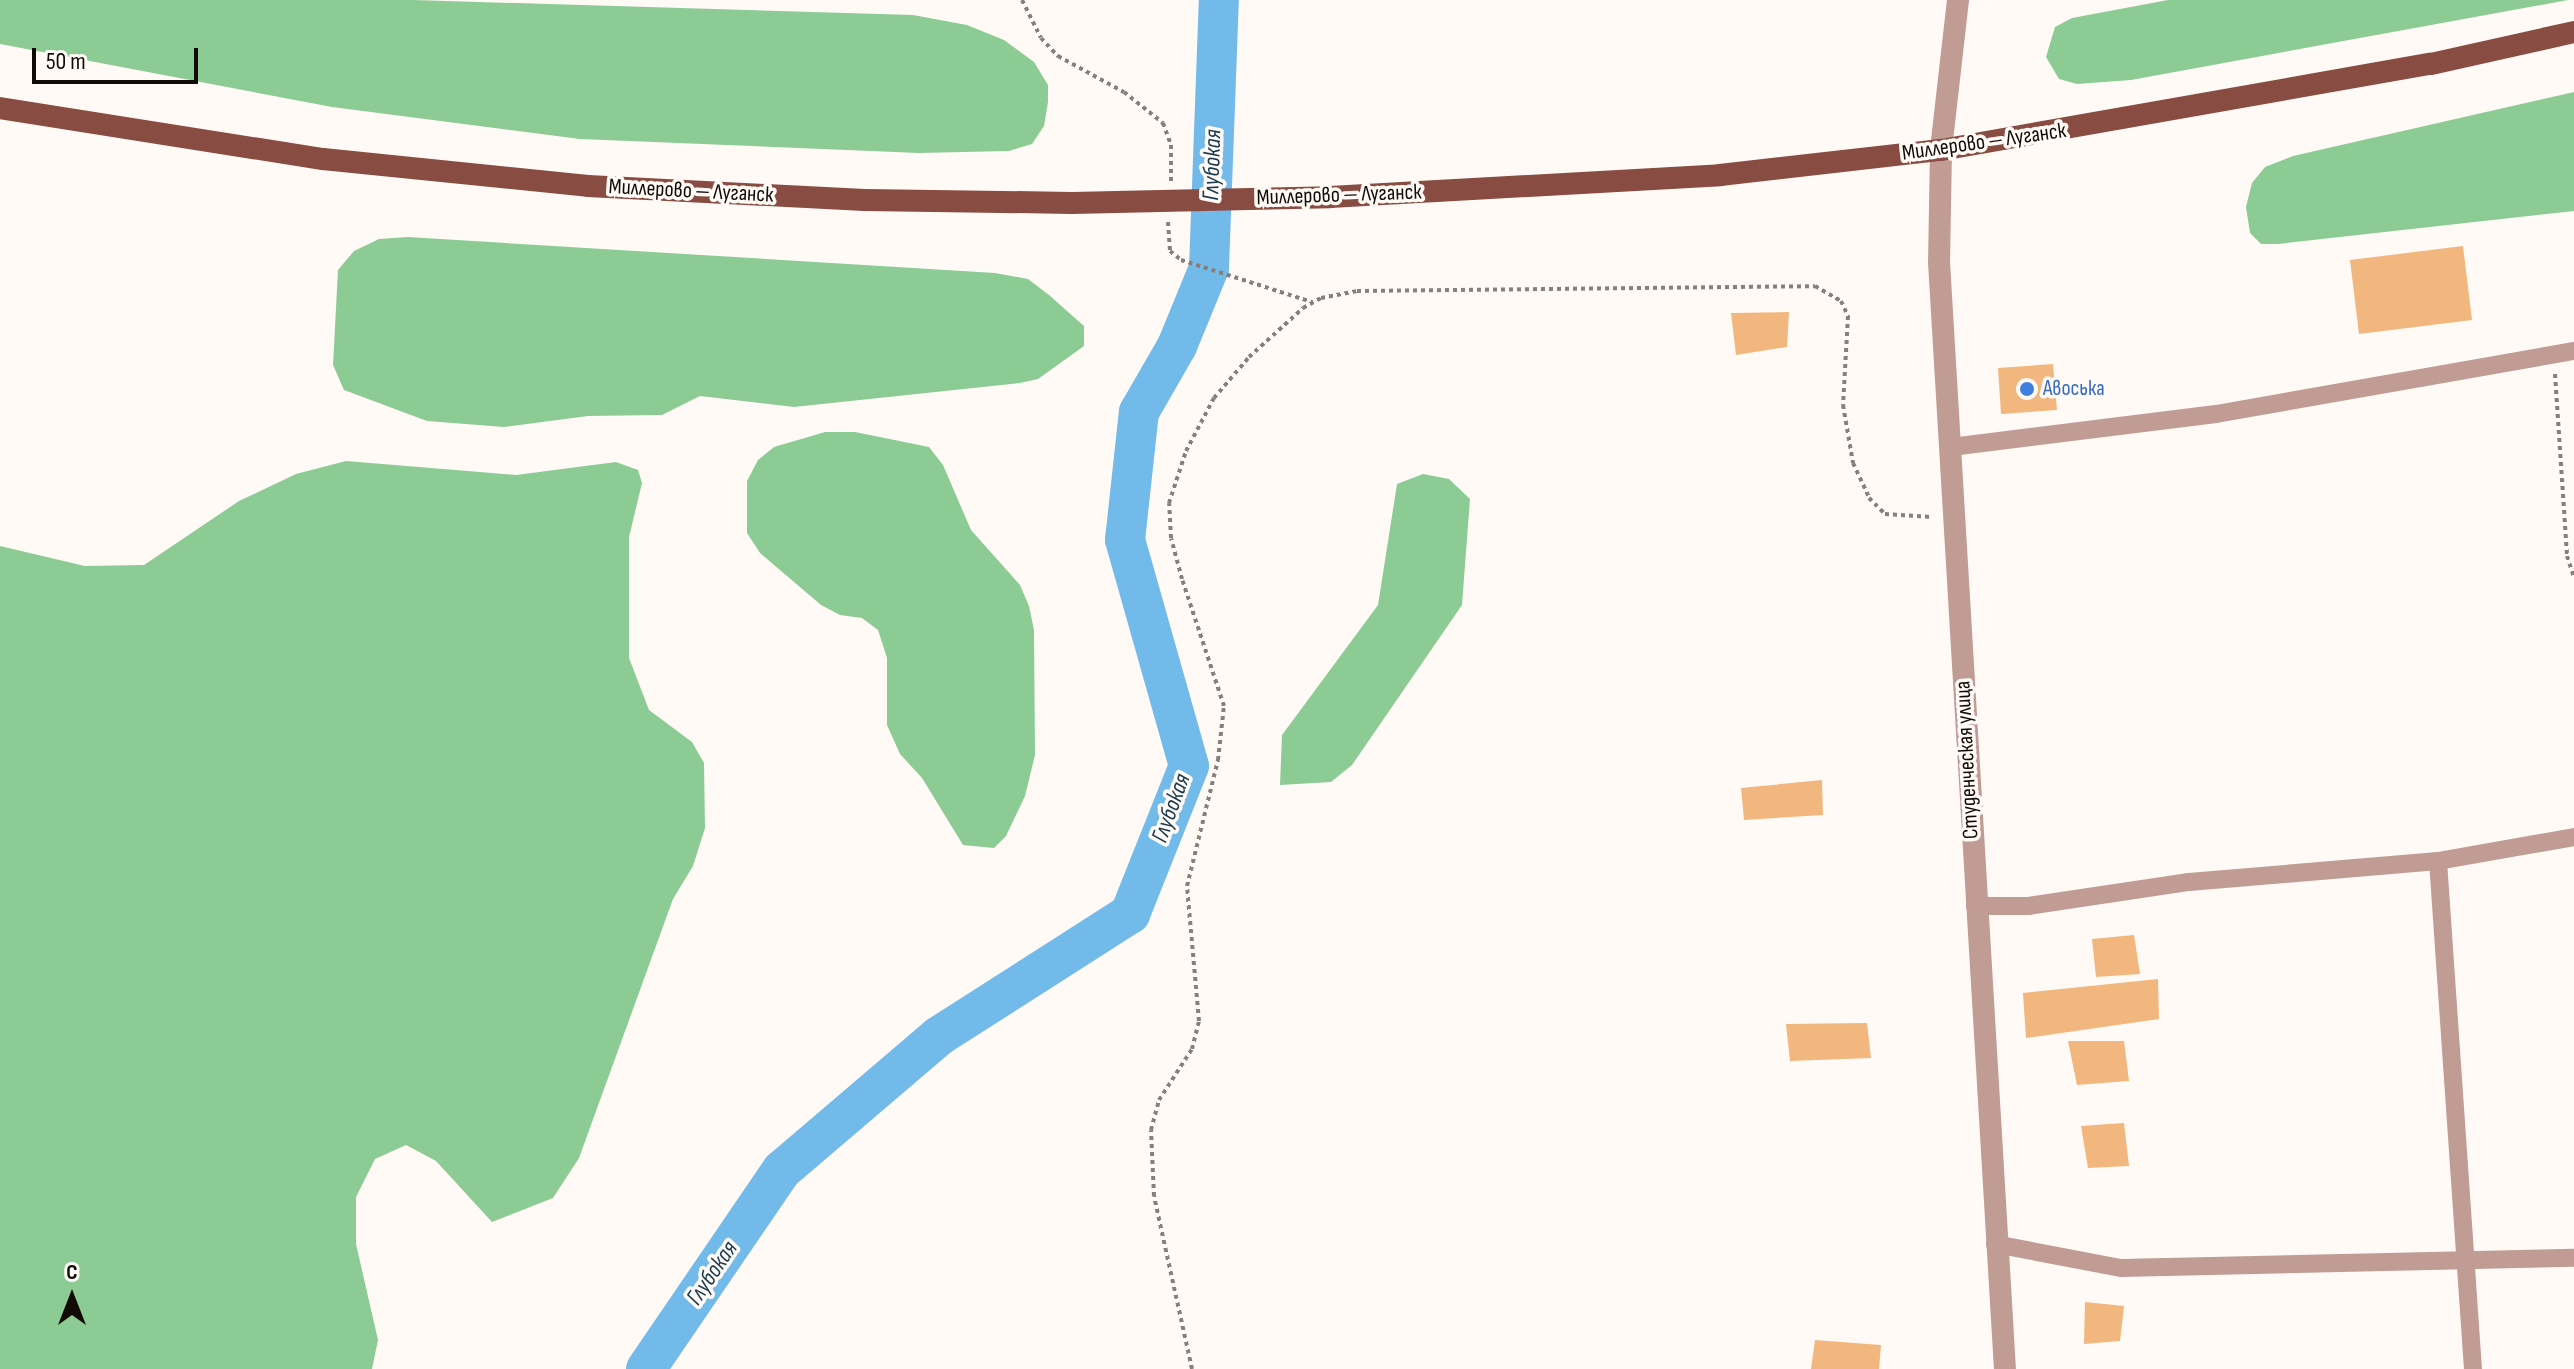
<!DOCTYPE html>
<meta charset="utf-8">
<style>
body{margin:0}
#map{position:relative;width:2574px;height:1369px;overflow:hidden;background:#fffaf6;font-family:"Sofia Sans Condensed",sans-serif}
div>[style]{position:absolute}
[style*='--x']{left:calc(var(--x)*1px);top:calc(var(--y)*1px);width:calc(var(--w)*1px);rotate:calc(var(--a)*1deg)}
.forest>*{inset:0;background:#8dcb95}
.river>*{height:40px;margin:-20px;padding:0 20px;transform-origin:20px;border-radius:20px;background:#72bae9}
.building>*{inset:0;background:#f2b77e}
.path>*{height:4px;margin-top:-2px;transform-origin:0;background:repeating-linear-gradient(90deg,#86807b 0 4px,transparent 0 8px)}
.minor>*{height:18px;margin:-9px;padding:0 9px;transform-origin:9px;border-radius:9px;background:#c09c95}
.tertiary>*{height:22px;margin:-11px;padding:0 11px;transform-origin:11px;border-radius:11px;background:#c09c95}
.primary>*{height:22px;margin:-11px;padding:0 11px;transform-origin:11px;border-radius:11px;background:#894c42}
.dots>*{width:22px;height:22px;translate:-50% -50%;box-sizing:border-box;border:4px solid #fffaf6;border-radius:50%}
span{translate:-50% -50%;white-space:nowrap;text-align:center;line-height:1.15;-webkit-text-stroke:7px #fffaf6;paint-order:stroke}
.street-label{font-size:22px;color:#120b05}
.shop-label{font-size:22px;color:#366cbe}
.left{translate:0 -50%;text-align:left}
.water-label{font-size:24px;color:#1a3a4e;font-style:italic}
.north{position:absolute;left:32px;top:1257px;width:80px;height:80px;-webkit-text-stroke:6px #fffaf6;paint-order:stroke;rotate:0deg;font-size:22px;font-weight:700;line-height:32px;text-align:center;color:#120b05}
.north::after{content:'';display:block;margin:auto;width:28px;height:36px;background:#120b05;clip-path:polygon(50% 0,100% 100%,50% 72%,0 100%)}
.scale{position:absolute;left:32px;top:48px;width:166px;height:36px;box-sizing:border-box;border:4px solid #120b05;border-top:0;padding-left:10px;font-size:24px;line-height:28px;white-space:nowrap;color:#120b05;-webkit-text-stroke:6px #fffaf6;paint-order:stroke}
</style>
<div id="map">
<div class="forest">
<i style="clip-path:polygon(0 0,414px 0,913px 15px,967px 25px,1004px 40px,1034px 62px,1048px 85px,1048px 102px,1044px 126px,1032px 144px,1009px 151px,919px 153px,580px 139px,332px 107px,0 44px)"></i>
<i style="clip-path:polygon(2168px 0,2568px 0,2131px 80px,2077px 84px,2059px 79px,2046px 57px,2055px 27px,2072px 18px)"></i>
<i style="clip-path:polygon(2574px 92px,2574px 211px,2278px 244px,2261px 244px,2250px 233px,2246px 207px,2252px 183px,2265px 167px,2293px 156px)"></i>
<i style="clip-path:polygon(408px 237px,995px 273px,1028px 279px,1049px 295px,1084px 326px,1084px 346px,1038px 379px,1020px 383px,794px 407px,700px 396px,662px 415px,588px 416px,504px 427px,427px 421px,344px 390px,333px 365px,338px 270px,354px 251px,379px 239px)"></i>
<i style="clip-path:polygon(825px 432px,855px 432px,929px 447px,943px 465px,971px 530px,1020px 585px,1029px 606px,1034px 630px,1035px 755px,1025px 796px,1006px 836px,994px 848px,963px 845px,922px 778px,900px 754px,887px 725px,887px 658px,878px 630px,862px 618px,840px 615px,821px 605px,760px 553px,747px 533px,747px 481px,758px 460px,774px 447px)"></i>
<i style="clip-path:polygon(346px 461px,516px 475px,616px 462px,638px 470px,642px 483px,629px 537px,629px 658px,649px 710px,692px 742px,704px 763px,705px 828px,693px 866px,673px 899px,579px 1158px,553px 1198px,492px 1222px,436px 1161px,406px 1145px,375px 1159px,356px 1197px,356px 1244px,378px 1340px,372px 1369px,0 1369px,0 546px,85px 566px,144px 565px,239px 501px,296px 474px)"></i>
<i style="clip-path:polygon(1423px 474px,1449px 479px,1470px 499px,1462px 605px,1352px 765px,1331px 782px,1280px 785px,1282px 735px,1378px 605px,1397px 484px)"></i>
</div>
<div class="river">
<i style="--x:646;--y:1369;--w:241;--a:-55.7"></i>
<i style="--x:782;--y:1170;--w:206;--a:-40.5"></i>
<i style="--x:939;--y:1036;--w:227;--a:-32.6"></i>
<i style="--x:1130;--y:914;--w:159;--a:-68.3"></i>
<i style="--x:1189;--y:766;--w:235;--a:-105.8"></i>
<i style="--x:1125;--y:540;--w:129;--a:-83.8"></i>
<i style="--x:1139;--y:412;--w:76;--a:-60.1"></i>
<i style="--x:1177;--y:346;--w:84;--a:-67.7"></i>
<i style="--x:1209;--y:268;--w:268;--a:-87.9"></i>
</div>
<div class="building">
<i style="clip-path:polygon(2463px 246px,2472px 320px,2359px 334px,2350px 260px)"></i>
<i style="clip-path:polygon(1789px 312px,1787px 347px,1736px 355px,1731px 313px)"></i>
<i style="clip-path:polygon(2053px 364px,2057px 410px,2001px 414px,1998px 368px)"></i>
<i style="clip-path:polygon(1822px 780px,1823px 815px,1744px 820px,1741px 788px)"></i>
<i style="clip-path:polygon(2134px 935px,2140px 974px,2096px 977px,2092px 939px)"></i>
<i style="clip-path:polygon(2158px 979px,2159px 1019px,2026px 1038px,2023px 993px)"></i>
<i style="clip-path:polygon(1867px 1023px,1871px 1058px,1790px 1061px,1786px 1024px)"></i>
<i style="clip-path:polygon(2068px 1041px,2124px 1041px,2129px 1081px,2077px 1085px)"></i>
<i style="clip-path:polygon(2124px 1123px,2129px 1166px,2088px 1168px,2081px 1126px)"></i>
<i style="clip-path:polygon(2085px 1302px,2124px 1306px,2120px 1341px,2084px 1344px)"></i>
<i style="clip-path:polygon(1815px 1340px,1881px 1345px,1879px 1369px,1811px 1369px)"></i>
</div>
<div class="path">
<i style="--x:1022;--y:0;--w:42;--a:63.4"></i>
<i style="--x:1041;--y:38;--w:25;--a:47"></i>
<i style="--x:1058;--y:56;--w:75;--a:28.6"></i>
<i style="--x:1124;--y:92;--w:50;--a:38.5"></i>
<i style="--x:1163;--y:123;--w:23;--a:70"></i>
<i style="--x:1171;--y:145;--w:36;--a:90"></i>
<i style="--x:1168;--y:222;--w:29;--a:86"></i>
<i style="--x:1170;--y:251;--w:14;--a:39"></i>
<i style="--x:1181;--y:260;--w:138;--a:17.8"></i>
<i style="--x:2555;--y:374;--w:182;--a:86.2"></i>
<i style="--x:2567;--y:556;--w:22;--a:72"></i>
<i style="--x:1192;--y:1369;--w:177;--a:-102.4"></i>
<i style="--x:1154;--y:1196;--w:66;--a:-92.6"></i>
<i style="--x:1151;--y:1130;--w:31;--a:-75"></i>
<i style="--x:1159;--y:1100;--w:61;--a:-57.1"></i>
<i style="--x:1192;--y:1049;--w:29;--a:-76"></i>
<i style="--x:1199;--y:1021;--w:136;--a:-95.1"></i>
<i style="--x:1187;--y:886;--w:130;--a:-76.2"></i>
<i style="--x:1218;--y:760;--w:54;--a:-83.7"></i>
<i style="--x:1224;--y:706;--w:134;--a:-108.3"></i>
<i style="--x:1182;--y:579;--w:42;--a:-105"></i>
<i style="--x:1171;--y:538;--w:35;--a:-93"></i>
<i style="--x:1169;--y:503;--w:55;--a:-71.9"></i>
<i style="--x:1186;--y:451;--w:60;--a:-62.2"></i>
<i style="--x:1214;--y:398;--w:54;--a:-49.5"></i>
<i style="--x:1249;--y:357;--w:73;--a:-42.2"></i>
<i style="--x:1303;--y:308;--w:21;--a:-29"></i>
<i style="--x:1321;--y:298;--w:37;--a:-11"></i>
<i style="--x:1357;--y:291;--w:458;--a:-0.6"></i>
<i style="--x:1815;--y:286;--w:30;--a:30"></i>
<i style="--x:1841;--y:301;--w:17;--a:65"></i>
<i style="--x:1848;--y:316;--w:89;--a:93.2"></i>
<i style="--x:1843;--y:405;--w:59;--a:80.2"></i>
<i style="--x:1853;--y:463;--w:38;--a:65"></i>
<i style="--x:1869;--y:498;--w:23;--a:45"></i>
<i style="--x:1885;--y:514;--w:47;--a:3.7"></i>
</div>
<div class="minor">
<i style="--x:1951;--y:447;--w:267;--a:-7.1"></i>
<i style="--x:2216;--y:414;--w:364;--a:-10"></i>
<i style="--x:2438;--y:861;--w:509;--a:86.06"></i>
<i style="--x:1975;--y:906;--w:53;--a:0"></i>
<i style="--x:2028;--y:906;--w:163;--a:-8.5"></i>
<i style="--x:2189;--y:882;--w:250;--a:-4.8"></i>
<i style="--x:2438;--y:861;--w:138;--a:-10"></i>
<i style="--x:1995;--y:1244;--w:128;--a:10.8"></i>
<i style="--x:2121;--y:1268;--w:453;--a:-1.3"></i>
</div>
<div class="tertiary">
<i style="--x:1958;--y:0;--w:151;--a:96.5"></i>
<i style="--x:1941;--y:150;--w:112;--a:91"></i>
<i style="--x:1939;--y:262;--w:1109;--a:86.59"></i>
</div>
<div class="primary">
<i style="--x:0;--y:108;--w:327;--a:9"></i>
<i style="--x:323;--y:159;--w:266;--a:5.8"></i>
<i style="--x:588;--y:186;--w:277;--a:2.9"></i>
<i style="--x:865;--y:200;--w:207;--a:0.8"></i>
<i style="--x:1072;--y:203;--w:258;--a:-1.3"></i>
<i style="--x:1330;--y:197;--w:391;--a:-3.2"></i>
<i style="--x:1720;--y:175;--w:222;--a:-6.5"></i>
<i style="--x:1941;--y:150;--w:497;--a:-10"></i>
<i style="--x:2431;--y:64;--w:147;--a:-12.6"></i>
</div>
<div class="dots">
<i style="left:2027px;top:389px;background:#3f7fe0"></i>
</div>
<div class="street-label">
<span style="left:1984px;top:142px;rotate:-8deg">Миллерово — Луганск</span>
<span style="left:691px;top:191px;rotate:3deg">Миллерово — Луганск</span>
<span style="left:1339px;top:195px;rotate:-2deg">Миллерово — Луганск</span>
<span style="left:1967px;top:760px;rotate:-93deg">Студенческая улица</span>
</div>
<div class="shop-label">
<span class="left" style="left:2043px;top:389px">Авоська</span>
</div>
<div class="water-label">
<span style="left:1212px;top:165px;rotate:-88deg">Глубокая</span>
<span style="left:1171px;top:808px;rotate:-70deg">Глубокая</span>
<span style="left:712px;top:1273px;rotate:-56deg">Глубокая</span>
</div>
<div class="north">С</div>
<div class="scale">50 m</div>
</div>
